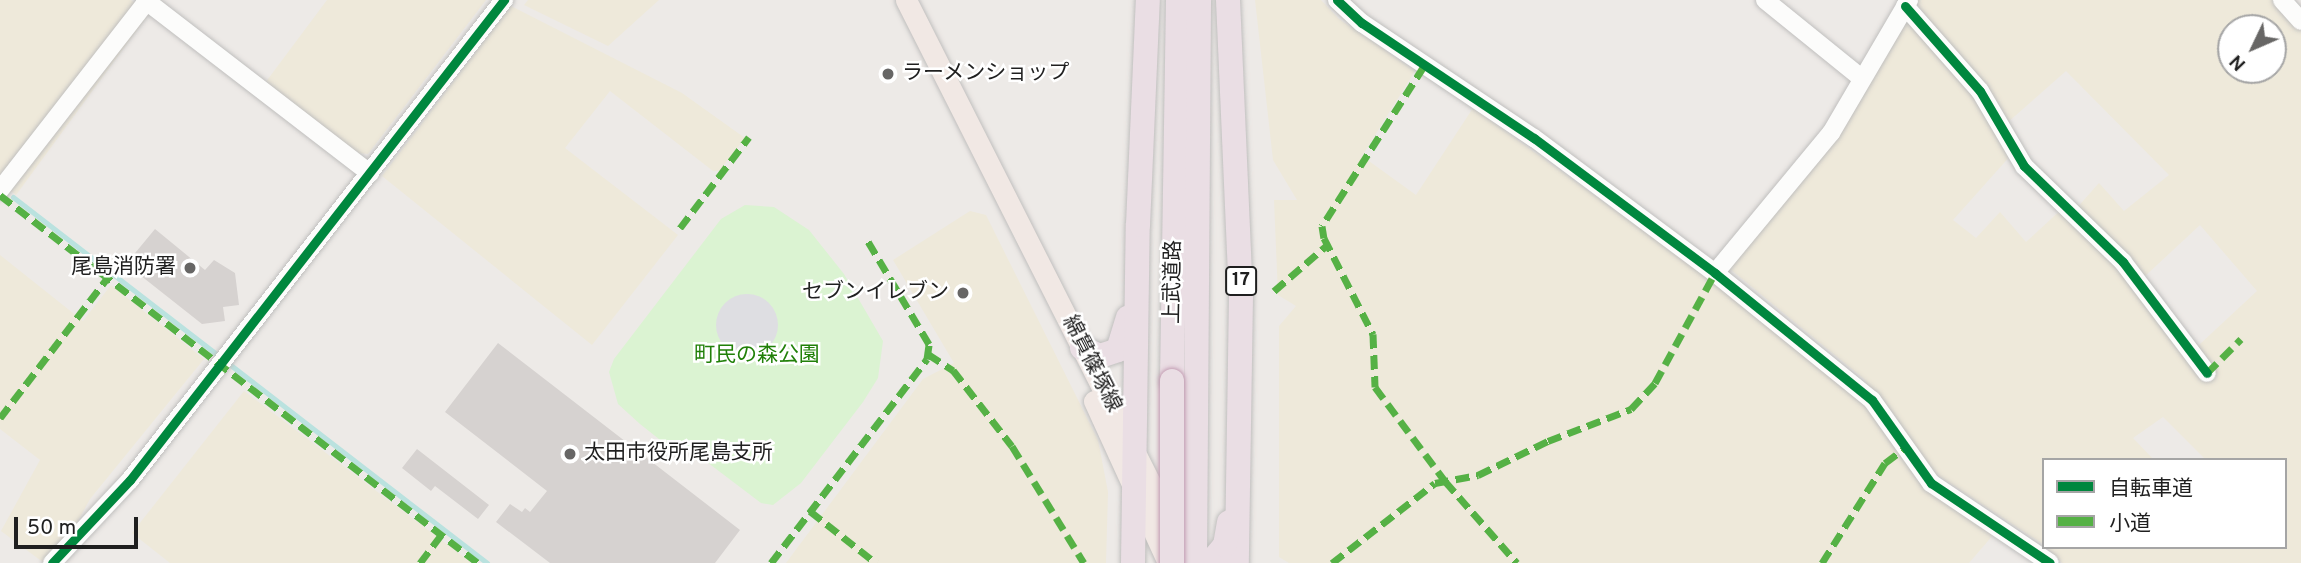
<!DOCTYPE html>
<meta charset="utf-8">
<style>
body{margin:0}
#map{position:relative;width:2301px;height:563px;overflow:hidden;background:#edeae7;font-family:Overpass,"Noto Sans JP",sans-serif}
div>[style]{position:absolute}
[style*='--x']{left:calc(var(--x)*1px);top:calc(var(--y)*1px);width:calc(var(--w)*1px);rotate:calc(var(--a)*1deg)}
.farmland>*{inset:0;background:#eee9da}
.park>*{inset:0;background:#dbf3d2}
.plaza>*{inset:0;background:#dedee2}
.round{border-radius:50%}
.stream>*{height:5px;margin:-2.5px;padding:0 2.5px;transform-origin:2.5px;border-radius:2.5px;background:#bae2df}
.building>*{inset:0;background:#d6d2d0}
.roads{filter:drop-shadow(0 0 2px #c0bfbe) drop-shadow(0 0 2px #c0bfbe)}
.minor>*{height:18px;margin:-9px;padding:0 9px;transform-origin:9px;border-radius:9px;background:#fcfcfb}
.major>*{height:21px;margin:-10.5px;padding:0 10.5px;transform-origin:10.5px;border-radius:10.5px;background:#f1e8e4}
.highway>*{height:24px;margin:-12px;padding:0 12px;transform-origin:12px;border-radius:12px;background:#eadee4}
.bridges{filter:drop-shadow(0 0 2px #c39db3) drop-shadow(0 0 2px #c39db3)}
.highway-bridge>*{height:24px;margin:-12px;padding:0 12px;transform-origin:12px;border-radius:12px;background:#eadee4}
.quiet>*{height:7px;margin-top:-3.5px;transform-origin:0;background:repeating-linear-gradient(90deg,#55b145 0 14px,transparent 0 21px)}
.cycleway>*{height:9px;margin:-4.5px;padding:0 4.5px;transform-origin:4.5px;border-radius:4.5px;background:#00873e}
.dots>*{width:19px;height:19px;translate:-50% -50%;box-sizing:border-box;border:4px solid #fff;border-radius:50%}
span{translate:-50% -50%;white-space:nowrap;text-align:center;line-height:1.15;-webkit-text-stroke:5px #fff;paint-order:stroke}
.shield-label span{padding:2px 5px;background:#fff;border:2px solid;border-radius:5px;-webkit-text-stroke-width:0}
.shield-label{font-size:19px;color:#1f1f1f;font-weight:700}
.poi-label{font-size:21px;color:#1f1f1f}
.left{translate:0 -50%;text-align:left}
.right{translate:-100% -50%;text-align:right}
.street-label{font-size:21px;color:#1f1f1f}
.park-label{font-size:21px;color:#218009}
.legend{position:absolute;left:2042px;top:458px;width:245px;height:91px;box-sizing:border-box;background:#fff;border:2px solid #a5a5a5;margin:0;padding:9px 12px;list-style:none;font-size:21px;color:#1f1f1f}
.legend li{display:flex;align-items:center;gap:14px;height:35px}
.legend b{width:35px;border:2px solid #a5a5a5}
.north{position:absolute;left:2217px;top:14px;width:70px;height:70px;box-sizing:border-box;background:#fff;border:2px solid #a5a5a5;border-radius:50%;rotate:226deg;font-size:19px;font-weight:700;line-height:28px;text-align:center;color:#1f1f1f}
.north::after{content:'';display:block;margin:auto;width:24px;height:32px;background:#676665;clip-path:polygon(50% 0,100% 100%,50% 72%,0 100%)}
.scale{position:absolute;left:14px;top:517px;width:124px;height:32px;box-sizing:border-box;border:4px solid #1f1f1f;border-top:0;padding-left:9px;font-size:21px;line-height:24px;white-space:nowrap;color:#1f1f1f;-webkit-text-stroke:5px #fff;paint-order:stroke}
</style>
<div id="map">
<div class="farmland">
<i style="clip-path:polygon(0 0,131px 0,149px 14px,16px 195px,0 182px)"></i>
<i style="clip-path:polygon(327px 0,486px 0,368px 154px,357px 153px,265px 83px)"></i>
<i style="clip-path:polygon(528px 0,659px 0,608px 46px,524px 5px)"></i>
<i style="clip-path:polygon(1255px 0,1321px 0,1339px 19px,1415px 71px,1362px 156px,1416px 195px,1473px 108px,1712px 280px,1861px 399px,1927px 488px,1994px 534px,1969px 563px,1289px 563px,1279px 557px,1279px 326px,1296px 306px,1278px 295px,1274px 200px,1297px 200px,1273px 160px)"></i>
<i style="clip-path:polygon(evenodd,1914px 0,2284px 0,2301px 19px,2301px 563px,2062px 563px,2046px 547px,2285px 547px,2285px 460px,2206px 460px,2163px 417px,2133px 438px,2154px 460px,2044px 460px,2044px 545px,1924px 466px,1864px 379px,1730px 269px,1906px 12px,1994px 122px,2012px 154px,1953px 220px,1976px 238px,2000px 212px,2026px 242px,2063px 208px,2100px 247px,2186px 357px,2257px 291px,2200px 225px,2143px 278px,2075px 210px,2099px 183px,2124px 211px,2169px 175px,2066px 71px,2007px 123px,1914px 0,2231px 28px,2273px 28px,2273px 70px,2231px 70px,2231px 28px)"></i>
<i style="clip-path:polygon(511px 6px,682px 93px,745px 138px,719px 171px,713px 171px,610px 91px,565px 148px,678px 235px,592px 345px,382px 176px)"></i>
<i style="clip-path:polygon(970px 211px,986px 215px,1098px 440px,1108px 492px,1106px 563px,786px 563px,923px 379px,954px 363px,893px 260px)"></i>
<i style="clip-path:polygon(0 255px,83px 321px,111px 285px,204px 359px,90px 499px,55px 563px,44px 563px,1px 531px,40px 460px,0 429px)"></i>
<i style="clip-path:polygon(244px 391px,461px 555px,471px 563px,170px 563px,132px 533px)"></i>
</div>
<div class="park">
<i style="clip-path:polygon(745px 205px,774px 207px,809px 230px,844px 274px,883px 341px,878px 378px,863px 402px,801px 483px,773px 505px,761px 503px,695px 453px,669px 447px,640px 424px,618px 404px,609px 372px,614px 359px,721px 219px)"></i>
</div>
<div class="plaza">
<i class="round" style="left:716px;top:294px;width:62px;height:62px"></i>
</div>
<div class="stream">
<i style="--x:13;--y:197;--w:599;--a:37.67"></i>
</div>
<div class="building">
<i style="clip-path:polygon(155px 229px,205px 270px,214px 260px,235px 273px,239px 305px,223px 307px,225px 321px,202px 324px,126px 264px)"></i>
<i style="clip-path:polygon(498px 343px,740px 530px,715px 563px,550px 563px,496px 522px,510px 504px,522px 512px,525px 508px,530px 512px,547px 491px,445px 412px)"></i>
<i style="clip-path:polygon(417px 449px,489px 505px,478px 519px,435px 486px,431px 491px,402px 468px)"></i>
</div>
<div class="roads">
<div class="minor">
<i style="--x:145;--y:0;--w:284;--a:37.6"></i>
<i style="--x:1337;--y:0;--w:34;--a:43"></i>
<i style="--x:1362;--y:23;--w:207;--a:33.8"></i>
<i style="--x:1534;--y:138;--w:226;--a:36.7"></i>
<i style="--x:1715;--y:273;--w:202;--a:39"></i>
<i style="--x:1872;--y:400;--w:102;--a:54.6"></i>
<i style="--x:1931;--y:483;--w:143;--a:33.9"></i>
<i style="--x:1765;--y:0;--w:122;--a:39"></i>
<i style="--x:2282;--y:0;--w:28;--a:48"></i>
<i style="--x:1905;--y:6;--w:113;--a:48.6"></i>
<i style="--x:1980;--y:91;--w:87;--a:59.6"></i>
<i style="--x:2024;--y:166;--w:138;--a:44.1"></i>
<i style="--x:2123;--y:262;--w:139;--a:52.9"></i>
<i style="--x:0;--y:190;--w:241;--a:-52.1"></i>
<i style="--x:1715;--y:273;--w:182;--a:-50.4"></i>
<i style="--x:1831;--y:133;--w:154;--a:-59.6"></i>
<i style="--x:52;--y:563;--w:114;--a:-46.8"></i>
<i style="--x:130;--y:480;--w:609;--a:-52.08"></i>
</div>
<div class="major">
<i style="--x:906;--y:0;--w:589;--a:63.17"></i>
<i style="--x:1094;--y:401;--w:178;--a:65.4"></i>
</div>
<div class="highway">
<i style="--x:1228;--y:0;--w:296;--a:87.5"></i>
<i style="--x:1241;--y:296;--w:267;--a:90.9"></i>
<i style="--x:1082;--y:348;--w:20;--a:24"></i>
<i style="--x:1100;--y:356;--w:19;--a:-18"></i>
<i style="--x:1118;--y:350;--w:34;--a:-73"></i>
<i style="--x:1172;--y:381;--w:381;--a:-89.1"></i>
<i style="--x:1133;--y:563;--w:338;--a:-89.2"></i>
<i style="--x:1138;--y:225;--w:225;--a:-87.5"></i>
<i style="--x:1195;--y:563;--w:563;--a:-89.59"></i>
<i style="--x:1210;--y:563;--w:23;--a:-50"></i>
<i style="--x:1225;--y:545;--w:23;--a:-80"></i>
</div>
</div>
<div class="bridges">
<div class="highway-bridge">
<i style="--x:1172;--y:563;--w:182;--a:-90"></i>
</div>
</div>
<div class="quiet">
<i style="--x:1424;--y:66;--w:190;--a:122.5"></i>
<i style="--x:1322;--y:226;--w:12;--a:81"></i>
<i style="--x:1324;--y:238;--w:108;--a:63"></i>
<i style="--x:1373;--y:334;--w:53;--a:87.8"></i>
<i style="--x:1375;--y:387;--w:117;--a:53.3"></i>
<i style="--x:1445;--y:481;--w:109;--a:48.7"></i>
<i style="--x:0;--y:195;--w:603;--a:37.59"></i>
<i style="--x:680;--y:228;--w:114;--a:-52.8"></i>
<i style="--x:1274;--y:291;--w:69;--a:-40.9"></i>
<i style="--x:928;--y:354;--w:30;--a:33"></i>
<i style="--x:953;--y:370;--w:96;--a:52.2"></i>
<i style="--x:1012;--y:446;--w:137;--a:58.4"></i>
<i style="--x:2207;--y:373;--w:48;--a:-45"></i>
<i style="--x:0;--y:418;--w:174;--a:-52.5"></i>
<i style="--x:810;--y:511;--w:84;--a:38.2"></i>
<i style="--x:420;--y:563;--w:36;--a:-53"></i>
<i style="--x:771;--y:563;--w:257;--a:-52.6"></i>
<i style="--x:927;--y:359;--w:15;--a:-82"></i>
<i style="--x:929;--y:344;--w:123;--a:-120.7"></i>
<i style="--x:1332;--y:563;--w:130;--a:-37.8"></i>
<i style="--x:1435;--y:483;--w:44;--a:-10.5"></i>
<i style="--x:1478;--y:475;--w:78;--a:-25.9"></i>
<i style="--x:1548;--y:441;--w:89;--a:-21.1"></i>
<i style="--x:1631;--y:409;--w:35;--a:-47"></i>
<i style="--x:1655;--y:383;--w:125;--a:-61.4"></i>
<i style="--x:1822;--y:563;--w:118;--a:-57.8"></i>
<i style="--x:1885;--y:463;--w:25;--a:-37"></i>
</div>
<div class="cycleway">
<i style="--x:1337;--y:0;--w:34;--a:43"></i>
<i style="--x:1362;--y:23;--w:207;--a:33.8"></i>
<i style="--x:1534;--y:138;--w:226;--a:36.7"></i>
<i style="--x:1715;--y:273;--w:202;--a:39"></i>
<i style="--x:1872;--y:400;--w:102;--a:54.6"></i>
<i style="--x:1931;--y:483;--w:143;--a:33.9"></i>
<i style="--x:1905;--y:6;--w:113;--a:48.6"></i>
<i style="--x:1980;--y:91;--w:87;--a:59.6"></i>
<i style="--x:2024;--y:166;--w:138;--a:44.1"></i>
<i style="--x:2123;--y:262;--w:139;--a:52.9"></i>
<i style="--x:52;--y:563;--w:114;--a:-46.8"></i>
<i style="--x:130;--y:480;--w:609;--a:-52.08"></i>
</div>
<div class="dots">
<i style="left:888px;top:74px;background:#676665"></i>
<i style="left:190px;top:268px;background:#676665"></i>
<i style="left:963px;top:293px;background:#676665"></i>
<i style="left:570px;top:454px;background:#676665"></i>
</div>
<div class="shield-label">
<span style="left:1241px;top:281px">17</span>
</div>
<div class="poi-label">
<span class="left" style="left:902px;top:74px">ラーメンショップ</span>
<span class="right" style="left:176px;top:268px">尾島消防署</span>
<span class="right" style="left:949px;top:293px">セブンイレブン</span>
<span class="left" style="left:584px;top:454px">太田市役所尾島支所</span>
</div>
<div class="street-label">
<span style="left:1174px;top:282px;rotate:-89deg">上武道路</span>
<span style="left:1091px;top:364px;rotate:63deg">綿貫篠塚線</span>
</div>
<div class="park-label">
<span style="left:757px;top:356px">町民の森公園</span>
</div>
<ul class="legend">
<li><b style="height:9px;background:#00873e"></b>自転車道</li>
<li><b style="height:9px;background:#55b145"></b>小道</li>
</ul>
<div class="north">N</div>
<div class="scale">50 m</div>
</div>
